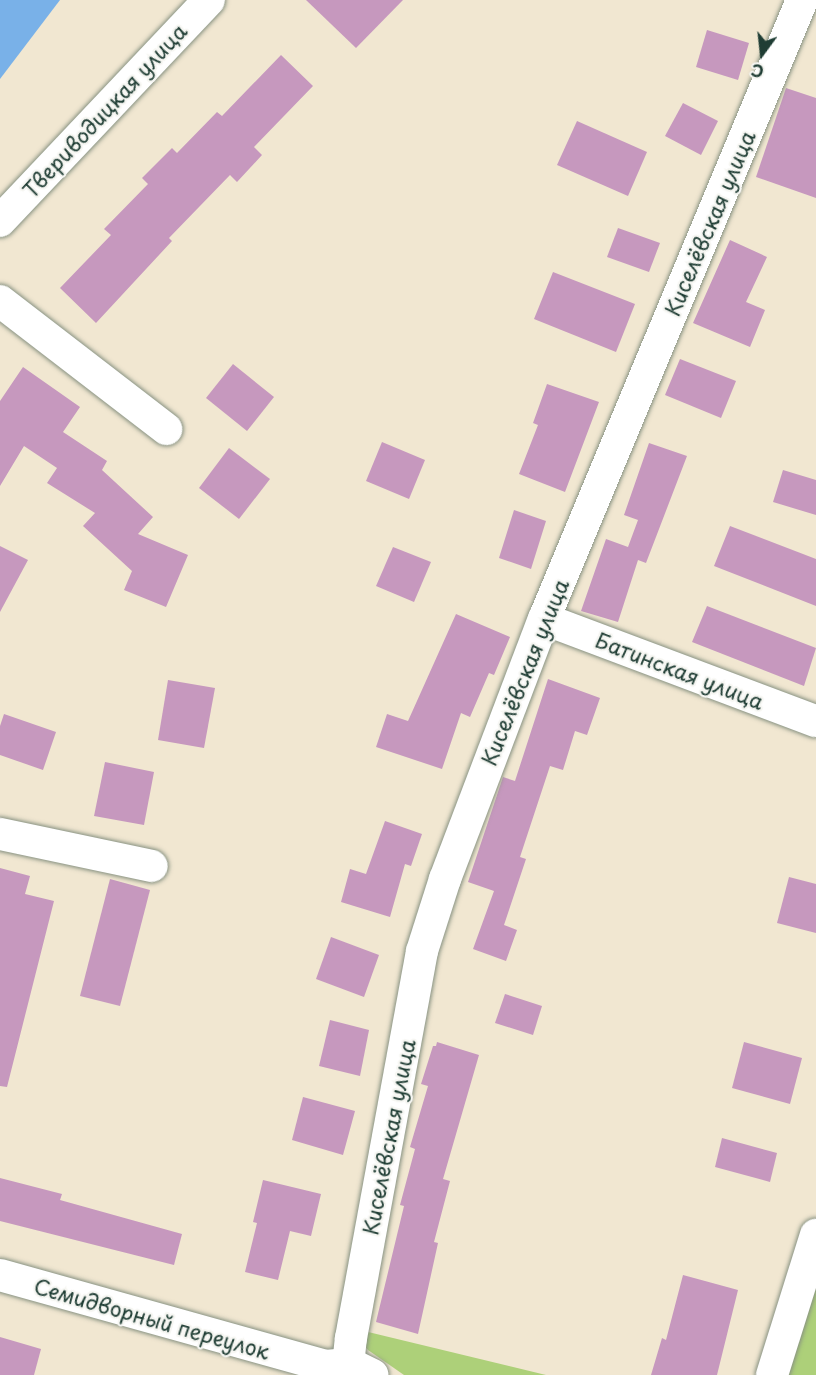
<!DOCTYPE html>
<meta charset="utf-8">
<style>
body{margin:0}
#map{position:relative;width:816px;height:1375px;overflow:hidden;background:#f1e7d1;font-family:"Playpen Sans",sans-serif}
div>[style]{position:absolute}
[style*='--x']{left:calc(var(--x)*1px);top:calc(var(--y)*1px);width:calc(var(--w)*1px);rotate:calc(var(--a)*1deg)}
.green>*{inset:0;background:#add079}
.water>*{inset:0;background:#79b1e8}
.building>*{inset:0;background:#c698be}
.roads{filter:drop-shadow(0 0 2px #889282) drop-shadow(0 0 2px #889282)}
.minor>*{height:32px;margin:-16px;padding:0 16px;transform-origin:16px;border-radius:16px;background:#fff}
span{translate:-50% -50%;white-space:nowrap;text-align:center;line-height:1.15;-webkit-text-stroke:4.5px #f6f6f2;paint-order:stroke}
.street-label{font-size:21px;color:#1f3d34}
.north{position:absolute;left:732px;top:24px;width:60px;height:60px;-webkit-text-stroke:4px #f6f6f2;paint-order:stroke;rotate:195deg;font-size:16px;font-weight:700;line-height:24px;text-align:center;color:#1f3d34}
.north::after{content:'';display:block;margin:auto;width:21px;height:27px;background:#1f3d34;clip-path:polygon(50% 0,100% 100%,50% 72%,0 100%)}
</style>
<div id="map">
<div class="green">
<i style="clip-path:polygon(816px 1258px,816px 1375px,779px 1375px)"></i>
<i style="clip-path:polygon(364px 1331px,546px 1375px,404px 1375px,368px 1350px,364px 1345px)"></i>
</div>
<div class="water">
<i style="clip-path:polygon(0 0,60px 0,0 79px)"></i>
</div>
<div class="building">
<i style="clip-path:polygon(306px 0,403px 0,356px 48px)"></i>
<i style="clip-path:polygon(707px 30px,749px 43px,738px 80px,696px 67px)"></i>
<i style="clip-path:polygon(281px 55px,313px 86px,254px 147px,262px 155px,237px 182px,230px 175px,169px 238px,172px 241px,96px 323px,60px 288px,111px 235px,104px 229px,148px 184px,142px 178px,172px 148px,177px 153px,217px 112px,222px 116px)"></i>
<i style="clip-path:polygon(786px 88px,816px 98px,816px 198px,756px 177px)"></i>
<i style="clip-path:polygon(683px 103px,718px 121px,701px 155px,665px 136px)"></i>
<i style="clip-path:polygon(577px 121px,647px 152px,628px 196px,557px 165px)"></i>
<i style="clip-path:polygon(618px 228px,660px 243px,649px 272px,607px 257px)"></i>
<i style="clip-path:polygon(730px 240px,767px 257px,746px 302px,765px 310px,750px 347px,693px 323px)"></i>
<i style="clip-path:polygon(553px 272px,635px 304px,616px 352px,534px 319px)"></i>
<i style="clip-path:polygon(680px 359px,736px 381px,721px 418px,665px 395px)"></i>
<i style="clip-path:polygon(233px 364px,274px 397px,247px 431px,206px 398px)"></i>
<i style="clip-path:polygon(23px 367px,80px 407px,63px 432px,107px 461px,102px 470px,153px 517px,138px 534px,188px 555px,166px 607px,124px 590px,132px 571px,83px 526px,95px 513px,47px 483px,57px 468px,24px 446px,0 486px,0 401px)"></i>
<i style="clip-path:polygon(547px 384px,599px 402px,565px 492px,519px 474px,538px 425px,533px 423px)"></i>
<i style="clip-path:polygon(382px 442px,425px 460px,409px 499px,366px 481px)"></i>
<i style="clip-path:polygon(649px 443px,687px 456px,646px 563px,638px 560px,618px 622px,581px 611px,606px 539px,628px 547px,638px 520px,624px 515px)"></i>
<i style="clip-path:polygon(229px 448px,270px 479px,239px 519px,199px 488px)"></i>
<i style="clip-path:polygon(783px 470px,816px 480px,816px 515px,773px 502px)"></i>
<i style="clip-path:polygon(514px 510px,546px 521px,531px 569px,499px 558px)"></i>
<i style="clip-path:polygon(730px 526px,816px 559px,816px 606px,714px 566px)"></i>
<i style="clip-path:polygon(0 546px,28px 560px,0 612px)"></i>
<i style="clip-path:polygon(393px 547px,431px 562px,414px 602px,376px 586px)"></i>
<i style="clip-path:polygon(707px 606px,816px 648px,804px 686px,692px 642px)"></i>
<i style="clip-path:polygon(456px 614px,510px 637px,494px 675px,489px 673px,470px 717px,461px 713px,442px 769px,376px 747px,387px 714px,408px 721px)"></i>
<i style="clip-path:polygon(548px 679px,600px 698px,587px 735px,575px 731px,563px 770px,550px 766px,520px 857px,526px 859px,504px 925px,517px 930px,506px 961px,473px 949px,494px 891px,468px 882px,503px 777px,515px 781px)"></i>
<i style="clip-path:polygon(168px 680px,215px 688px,204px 748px,158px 740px)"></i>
<i style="clip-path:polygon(4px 714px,56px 732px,43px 770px,0 755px,0 726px)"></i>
<i style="clip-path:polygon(105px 762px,154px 772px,144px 825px,94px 816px)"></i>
<i style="clip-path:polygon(385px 821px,422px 834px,411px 866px,405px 864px,390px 917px,341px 902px,350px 869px,366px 874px)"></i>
<i style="clip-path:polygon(0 868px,30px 876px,25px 894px,54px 901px,7px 1087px,0 1086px)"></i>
<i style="clip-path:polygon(789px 877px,816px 884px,816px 933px,777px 923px)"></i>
<i style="clip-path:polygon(110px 879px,150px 890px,120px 1006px,80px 996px)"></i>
<i style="clip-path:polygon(331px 937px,379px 955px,364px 997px,316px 979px)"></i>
<i style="clip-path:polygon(505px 994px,542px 1006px,533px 1035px,495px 1023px)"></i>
<i style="clip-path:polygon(330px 1020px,369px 1030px,360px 1076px,319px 1066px)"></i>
<i style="clip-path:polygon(437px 1042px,479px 1055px,443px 1179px,450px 1181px,434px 1242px,438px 1243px,418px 1334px,376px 1322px,404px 1206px,400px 1205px,415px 1149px,410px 1147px,428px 1086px,421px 1084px,433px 1046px,436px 1046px)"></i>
<i style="clip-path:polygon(744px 1042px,802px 1058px,790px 1104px,732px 1088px)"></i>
<i style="clip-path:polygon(303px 1097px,355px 1111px,343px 1155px,292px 1140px)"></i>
<i style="clip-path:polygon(722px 1138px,777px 1153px,770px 1182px,715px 1167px)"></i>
<i style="clip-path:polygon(0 1178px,62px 1194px,60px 1200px,182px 1234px,174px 1265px,0 1221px)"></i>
<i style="clip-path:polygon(263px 1180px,321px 1194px,311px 1236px,290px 1231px,278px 1280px,245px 1272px,257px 1223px,253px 1222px)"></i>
<i style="clip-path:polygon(683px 1275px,738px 1290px,717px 1375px,651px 1375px,662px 1338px,666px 1340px)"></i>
<i style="clip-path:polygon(0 1337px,41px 1349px,34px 1375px,0 1375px)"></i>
</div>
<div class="roads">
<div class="minor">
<i style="--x:0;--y:221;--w:304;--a:-46.6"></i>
<i style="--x:0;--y:301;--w:210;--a:37.6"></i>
<i style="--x:544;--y:619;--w:290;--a:20.6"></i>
<i style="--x:0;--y:834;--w:155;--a:11.9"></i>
<i style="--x:0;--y:1275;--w:337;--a:15.6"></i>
<i style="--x:325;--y:1366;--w:25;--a:-5"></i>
<i style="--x:350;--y:1364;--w:25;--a:26"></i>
<i style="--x:347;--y:1375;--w:37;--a:-84"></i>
<i style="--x:351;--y:1338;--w:393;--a:-79.6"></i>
<i style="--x:422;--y:951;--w:76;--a:-72.3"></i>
<i style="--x:445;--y:879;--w:278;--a:-69.2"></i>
<i style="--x:544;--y:619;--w:671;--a:-67.37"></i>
<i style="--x:772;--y:1375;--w:147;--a:-72.6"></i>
</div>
</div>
<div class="street-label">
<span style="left:104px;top:110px;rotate:-47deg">Твериводицкая улица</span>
<span style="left:709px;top:223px;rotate:-67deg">Киселёвская улица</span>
<span style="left:680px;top:670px;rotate:21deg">Батинская улица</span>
<span style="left:524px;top:672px;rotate:-68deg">Киселёвская улица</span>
<span style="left:388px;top:1137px;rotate:-79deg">Киселёвская улица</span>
<span style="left:152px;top:1318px;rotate:16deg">Семидворный переулок</span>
</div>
<div class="north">С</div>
</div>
